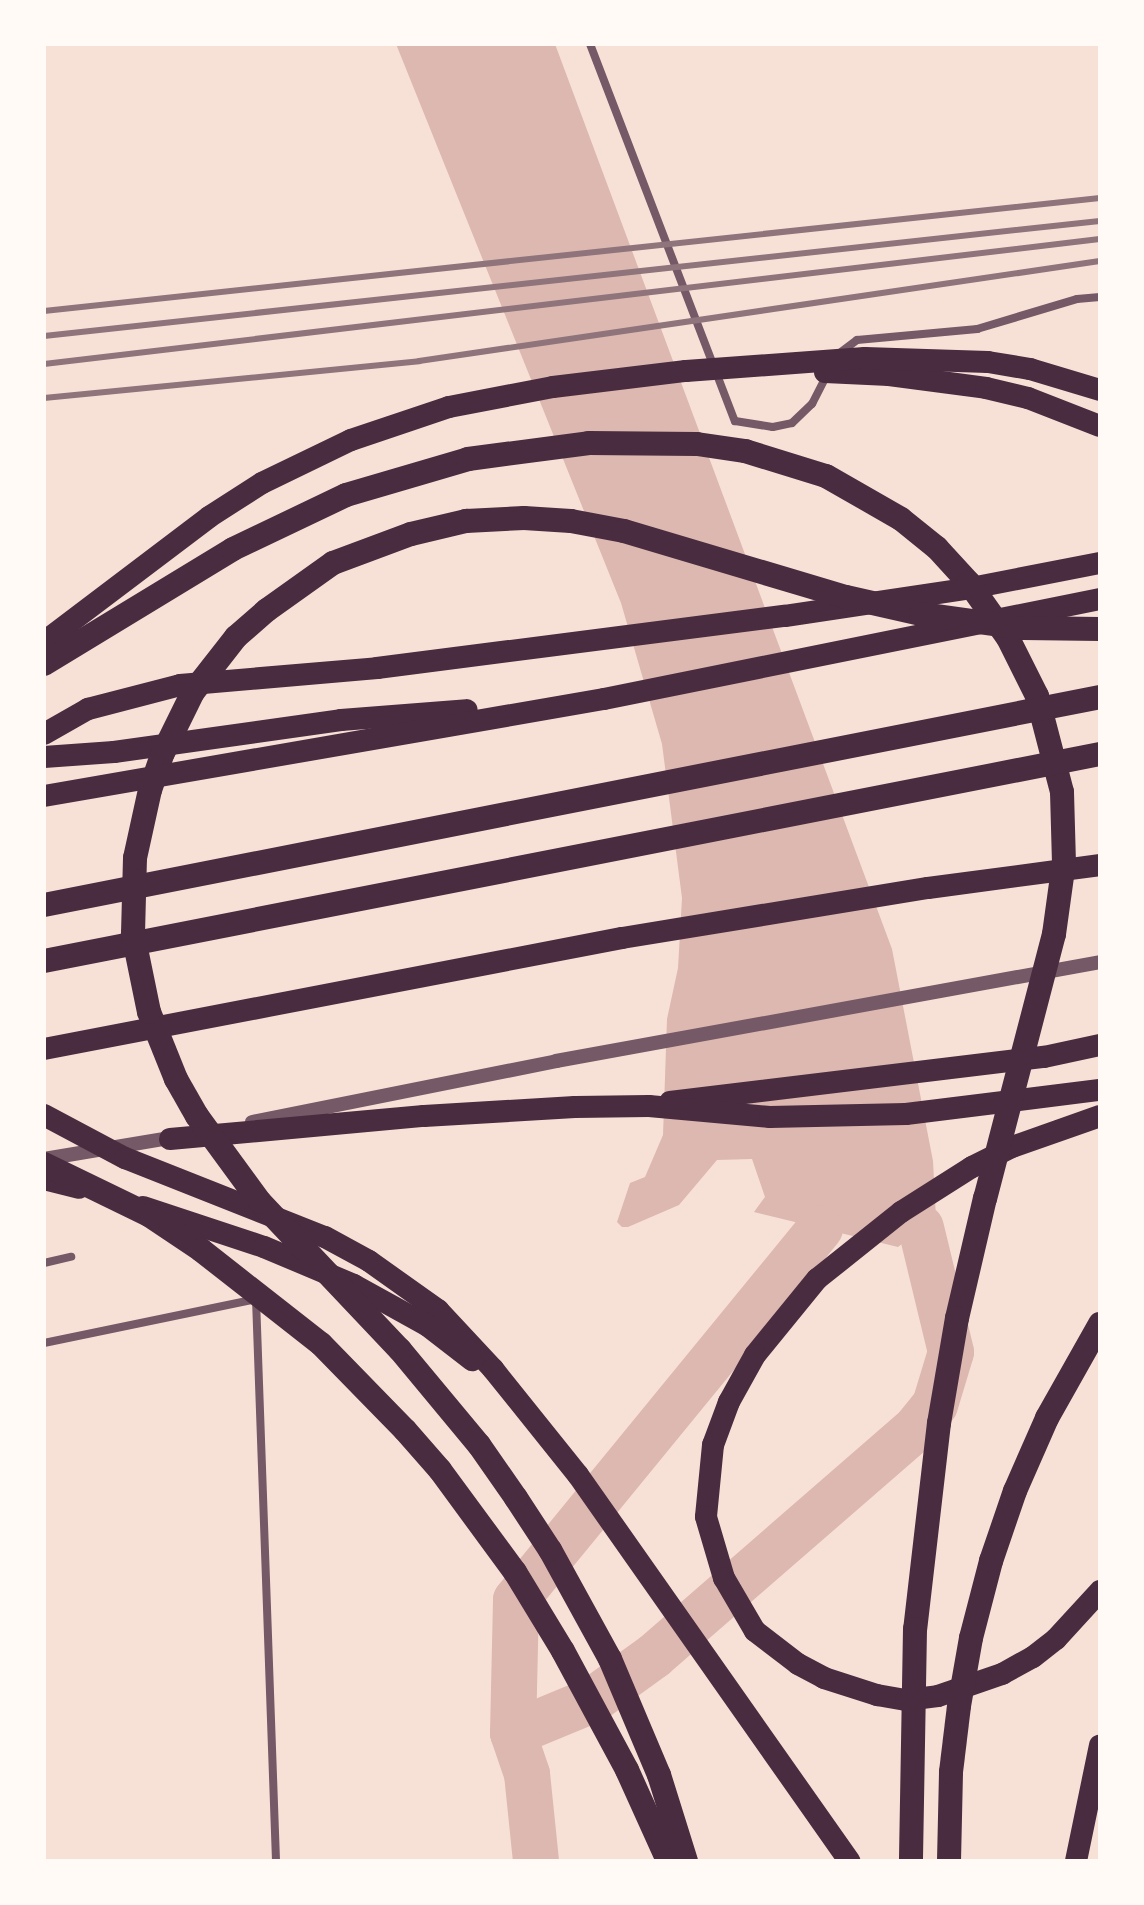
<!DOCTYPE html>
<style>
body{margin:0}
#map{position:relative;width:1144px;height:1905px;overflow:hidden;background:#f7e1d7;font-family:Lato,sans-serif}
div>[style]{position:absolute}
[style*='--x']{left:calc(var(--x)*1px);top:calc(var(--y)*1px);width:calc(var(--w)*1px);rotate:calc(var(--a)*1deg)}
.water>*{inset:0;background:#dcb8b0}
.river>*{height:46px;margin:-23px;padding:0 23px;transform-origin:23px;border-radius:23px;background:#dcb8b0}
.minor>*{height:8px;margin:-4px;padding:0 4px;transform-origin:4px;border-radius:4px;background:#755966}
.tertiary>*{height:14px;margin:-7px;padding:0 7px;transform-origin:7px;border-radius:7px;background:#755966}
.trunk>*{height:22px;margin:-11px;padding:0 11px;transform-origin:11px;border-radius:11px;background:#4a2c40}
.motorway>*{height:24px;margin:-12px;padding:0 12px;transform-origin:12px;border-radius:12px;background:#4a2c40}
.rail>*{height:6px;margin:-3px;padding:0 3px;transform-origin:3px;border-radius:3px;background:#8f747c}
span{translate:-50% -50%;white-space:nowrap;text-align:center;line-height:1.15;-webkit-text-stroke:6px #fffaf5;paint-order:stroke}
.frame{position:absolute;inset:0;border:46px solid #fffaf5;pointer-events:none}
</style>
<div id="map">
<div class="water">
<i style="clip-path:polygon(396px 44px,555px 44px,892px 949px,933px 1161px,936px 1218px,898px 1247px,754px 1212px,765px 1197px,752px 1159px,717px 1160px,679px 1205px,628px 1227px,622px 1227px,617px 1222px,630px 1183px,645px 1177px,663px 1135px,667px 1019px,678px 968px,682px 898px,662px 744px,621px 603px)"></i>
</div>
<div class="river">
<i style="--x:513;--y:1733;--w:87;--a:-22.4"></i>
<i style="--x:593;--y:1700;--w:75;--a:-35.8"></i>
<i style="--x:654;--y:1656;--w:349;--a:-41"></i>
<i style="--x:917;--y:1427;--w:28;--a:-51"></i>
<i style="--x:935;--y:1405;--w:55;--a:-73.2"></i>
<i style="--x:951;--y:1352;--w:128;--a:-103.6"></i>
<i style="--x:536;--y:1861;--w:87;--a:-95.9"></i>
<i style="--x:527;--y:1774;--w:43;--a:-108.9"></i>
<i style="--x:513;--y:1733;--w:133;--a:-88.7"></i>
<i style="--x:516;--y:1600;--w:480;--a:-50.7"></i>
</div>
<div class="minor">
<i style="--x:590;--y:44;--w:404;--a:69"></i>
<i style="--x:735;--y:421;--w:38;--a:9"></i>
<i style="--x:773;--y:427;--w:19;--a:-12"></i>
<i style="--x:792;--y:423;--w:28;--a:-44"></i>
<i style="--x:812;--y:404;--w:34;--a:-63"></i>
<i style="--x:837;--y:355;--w:25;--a:-37"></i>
<i style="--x:857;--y:340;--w:121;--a:-5.2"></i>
<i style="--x:977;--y:329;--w:104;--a:-16.7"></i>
<i style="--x:1077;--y:299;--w:23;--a:-5"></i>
<i style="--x:44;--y:1263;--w:28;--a:-13"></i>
<i style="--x:44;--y:1343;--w:217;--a:-11.7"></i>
<i style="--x:256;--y:1299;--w:562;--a:87.96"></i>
</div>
<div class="tertiary">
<i style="--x:252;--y:1122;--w:310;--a:-11.3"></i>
<i style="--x:556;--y:1061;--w:553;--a:-10.31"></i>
<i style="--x:44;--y:1159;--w:134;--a:-9.5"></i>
</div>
<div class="trunk">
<i style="--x:825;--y:372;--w:64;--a:2.7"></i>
<i style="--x:889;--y:375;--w:98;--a:7.6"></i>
<i style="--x:986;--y:388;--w:43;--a:13.4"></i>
<i style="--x:1028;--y:398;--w:77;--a:21.3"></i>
<i style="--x:44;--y:642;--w:207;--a:-37.1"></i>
<i style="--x:209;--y:517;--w:63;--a:-32.7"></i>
<i style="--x:262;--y:483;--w:99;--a:-25.8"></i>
<i style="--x:351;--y:440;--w:103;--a:-18.6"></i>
<i style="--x:449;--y:407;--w:106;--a:-10.9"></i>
<i style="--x:553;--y:387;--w:134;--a:-6.9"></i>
<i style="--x:686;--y:371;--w:179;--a:-4.2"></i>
<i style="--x:865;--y:358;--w:123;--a:1.9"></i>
<i style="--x:988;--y:362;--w:43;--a:9.5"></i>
<i style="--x:1030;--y:369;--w:73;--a:16.7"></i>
<i style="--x:44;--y:734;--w:51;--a:-29.6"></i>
<i style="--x:88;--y:709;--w:95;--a:-14.6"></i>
<i style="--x:180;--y:685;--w:198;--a:-4.9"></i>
<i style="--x:377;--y:668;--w:411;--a:-7.3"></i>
<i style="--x:785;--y:616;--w:183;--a:-8.5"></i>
<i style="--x:966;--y:589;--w:136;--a:-11"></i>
<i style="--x:44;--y:757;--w:70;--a:-4.1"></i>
<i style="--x:114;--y:752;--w:229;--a:-8"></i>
<i style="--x:341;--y:720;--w:126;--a:-4.5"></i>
<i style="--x:44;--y:796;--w:568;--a:-9.83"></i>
<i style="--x:604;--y:699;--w:506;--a:-11.4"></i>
<i style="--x:44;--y:1049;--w:589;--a:-10.87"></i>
<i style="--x:622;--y:938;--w:310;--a:-9.3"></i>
<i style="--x:928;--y:888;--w:174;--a:-7.6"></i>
<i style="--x:670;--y:1102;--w:377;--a:-6.9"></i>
<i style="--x:1044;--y:1057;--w:57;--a:-12.1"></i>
<i style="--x:44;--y:1115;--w:92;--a:28"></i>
<i style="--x:125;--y:1158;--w:215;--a:21.6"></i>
<i style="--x:325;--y:1237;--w:50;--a:28.6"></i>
<i style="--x:369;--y:1261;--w:85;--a:35.4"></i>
<i style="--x:438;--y:1310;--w:81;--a:47"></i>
<i style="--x:493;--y:1369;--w:136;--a:51.3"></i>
<i style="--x:578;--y:1475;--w:472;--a:54.9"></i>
<i style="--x:1100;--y:1116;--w:93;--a:160.6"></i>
<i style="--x:1012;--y:1147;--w:45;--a:153.4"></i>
<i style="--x:972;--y:1167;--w:84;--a:147.6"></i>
<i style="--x:901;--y:1212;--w:107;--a:141.4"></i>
<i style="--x:817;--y:1279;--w:98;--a:129.2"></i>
<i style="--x:755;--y:1355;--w:54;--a:119"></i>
<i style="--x:729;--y:1402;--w:46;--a:110.4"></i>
<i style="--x:713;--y:1445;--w:72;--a:95.6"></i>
<i style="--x:706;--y:1517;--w:64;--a:73.6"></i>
<i style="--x:724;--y:1578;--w:61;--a:59.7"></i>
<i style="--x:755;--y:1631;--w:54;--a:37.5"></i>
<i style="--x:798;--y:1664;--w:30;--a:28"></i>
<i style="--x:824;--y:1678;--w:56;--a:17.8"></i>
<i style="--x:877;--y:1695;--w:29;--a:10"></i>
<i style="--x:906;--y:1700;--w:32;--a:-7"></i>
<i style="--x:938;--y:1696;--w:68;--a:-19"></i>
<i style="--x:1002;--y:1674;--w:35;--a:-29"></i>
<i style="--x:1033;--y:1657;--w:29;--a:-38"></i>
<i style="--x:1056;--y:1639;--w:65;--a:-47.5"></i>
<i style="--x:170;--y:1139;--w:255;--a:-5.2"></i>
<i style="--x:424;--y:1116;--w:151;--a:-3.4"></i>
<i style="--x:575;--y:1107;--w:74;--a:-0.8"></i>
<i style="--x:649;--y:1106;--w:121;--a:5.2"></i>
<i style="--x:770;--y:1117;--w:136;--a:-1.3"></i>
<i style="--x:906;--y:1114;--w:195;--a:-7.1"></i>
<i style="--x:44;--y:1179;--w:36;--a:14"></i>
<i style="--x:143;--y:1207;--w:127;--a:18.3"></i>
<i style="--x:264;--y:1247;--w:98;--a:22.9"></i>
<i style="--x:354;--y:1285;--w:85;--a:29"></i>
<i style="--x:428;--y:1326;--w:56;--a:37.7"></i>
<i style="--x:1076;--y:1861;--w:118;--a:-78.3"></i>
</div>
<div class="motorway">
<i style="--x:44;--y:664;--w:221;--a:-31.3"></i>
<i style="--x:233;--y:549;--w:125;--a:-25.5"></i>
<i style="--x:346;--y:495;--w:127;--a:-16.4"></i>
<i style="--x:468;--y:459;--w:122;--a:-7.5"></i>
<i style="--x:589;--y:443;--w:108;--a:0.5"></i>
<i style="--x:697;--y:444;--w:49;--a:8.3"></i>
<i style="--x:745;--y:451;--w:85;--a:17.2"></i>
<i style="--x:826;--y:476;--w:86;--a:29.8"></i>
<i style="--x:901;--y:519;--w:46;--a:38.9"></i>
<i style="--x:937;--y:548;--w:47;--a:47.6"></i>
<i style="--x:969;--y:583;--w:67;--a:54.7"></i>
<i style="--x:1008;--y:638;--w:65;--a:63.4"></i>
<i style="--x:1037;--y:696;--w:99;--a:75.4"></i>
<i style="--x:1062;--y:792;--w:70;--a:88.4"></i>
<i style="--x:1064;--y:862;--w:73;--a:97.9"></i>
<i style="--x:1054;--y:934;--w:273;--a:104.6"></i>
<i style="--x:985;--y:1198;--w:123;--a:103.1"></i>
<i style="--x:957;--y:1318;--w:107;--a:99.7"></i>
<i style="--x:939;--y:1423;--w:207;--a:96.6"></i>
<i style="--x:915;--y:1629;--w:232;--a:91"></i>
<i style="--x:44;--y:905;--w:1076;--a:-11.14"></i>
<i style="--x:44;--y:961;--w:1076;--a:-11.09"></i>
<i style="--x:44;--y:1164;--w:117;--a:25.9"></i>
<i style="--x:149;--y:1215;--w:63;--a:33.9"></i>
<i style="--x:201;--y:1250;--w:152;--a:38.1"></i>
<i style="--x:321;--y:1344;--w:120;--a:45.7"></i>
<i style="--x:405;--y:1430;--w:53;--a:48.8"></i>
<i style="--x:440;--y:1470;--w:127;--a:53.7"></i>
<i style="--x:515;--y:1572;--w:92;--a:58.7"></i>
<i style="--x:563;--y:1651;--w:135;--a:61.7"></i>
<i style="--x:627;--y:1770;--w:100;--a:65.7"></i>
<i style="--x:686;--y:1861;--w:90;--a:-107.4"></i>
<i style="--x:659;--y:1775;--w:126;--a:-112.9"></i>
<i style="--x:610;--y:1659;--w:124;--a:-118.8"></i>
<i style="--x:550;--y:1550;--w:62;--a:-123.2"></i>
<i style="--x:516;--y:1498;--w:65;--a:-124.9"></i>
<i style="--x:479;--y:1445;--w:124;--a:-129.7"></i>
<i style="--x:400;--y:1350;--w:204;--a:-133.4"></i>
<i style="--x:260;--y:1202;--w:107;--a:-126.2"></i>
<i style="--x:197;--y:1116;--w:43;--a:-119.6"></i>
<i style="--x:176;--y:1079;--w:72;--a:-111.9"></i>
<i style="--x:149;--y:1012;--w:80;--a:-101.6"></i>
<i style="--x:133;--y:934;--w:76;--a:-88.5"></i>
<i style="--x:135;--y:858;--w:70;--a:-77.6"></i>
<i style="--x:150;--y:790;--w:39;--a:-71"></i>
<i style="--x:163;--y:753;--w:68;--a:-63.8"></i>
<i style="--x:193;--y:692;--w:70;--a:-52"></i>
<i style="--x:236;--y:637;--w:41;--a:-41.1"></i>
<i style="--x:267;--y:610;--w:81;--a:-35.5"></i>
<i style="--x:333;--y:563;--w:83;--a:-20.4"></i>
<i style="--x:411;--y:534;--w:57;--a:-13.3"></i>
<i style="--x:466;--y:521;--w:58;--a:-3"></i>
<i style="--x:524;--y:518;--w:47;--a:3.7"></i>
<i style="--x:571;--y:521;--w:54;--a:10.7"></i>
<i style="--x:624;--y:531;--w:232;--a:16.6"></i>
<i style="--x:846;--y:597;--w:77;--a:12.8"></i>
<i style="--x:921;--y:614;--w:103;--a:7.8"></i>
<i style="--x:1023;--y:628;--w:77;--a:0.7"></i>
<i style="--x:949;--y:1861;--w:89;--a:-88.7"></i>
<i style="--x:951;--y:1772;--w:66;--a:-83.1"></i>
<i style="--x:959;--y:1706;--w:69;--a:-80"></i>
<i style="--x:971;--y:1638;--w:80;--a:-75.4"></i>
<i style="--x:991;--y:1561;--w:74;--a:-71.1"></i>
<i style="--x:1015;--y:1491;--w:80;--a:-66.3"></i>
<i style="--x:1047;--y:1418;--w:108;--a:-60.6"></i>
</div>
<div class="rail">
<i style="--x:44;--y:311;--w:1062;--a:-6.11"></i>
<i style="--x:44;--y:336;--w:1062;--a:-6.22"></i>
<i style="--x:44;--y:364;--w:1063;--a:-6.75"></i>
<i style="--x:44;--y:398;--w:377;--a:-5.6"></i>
<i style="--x:419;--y:361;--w:688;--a:-8.35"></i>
</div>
<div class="frame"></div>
</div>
